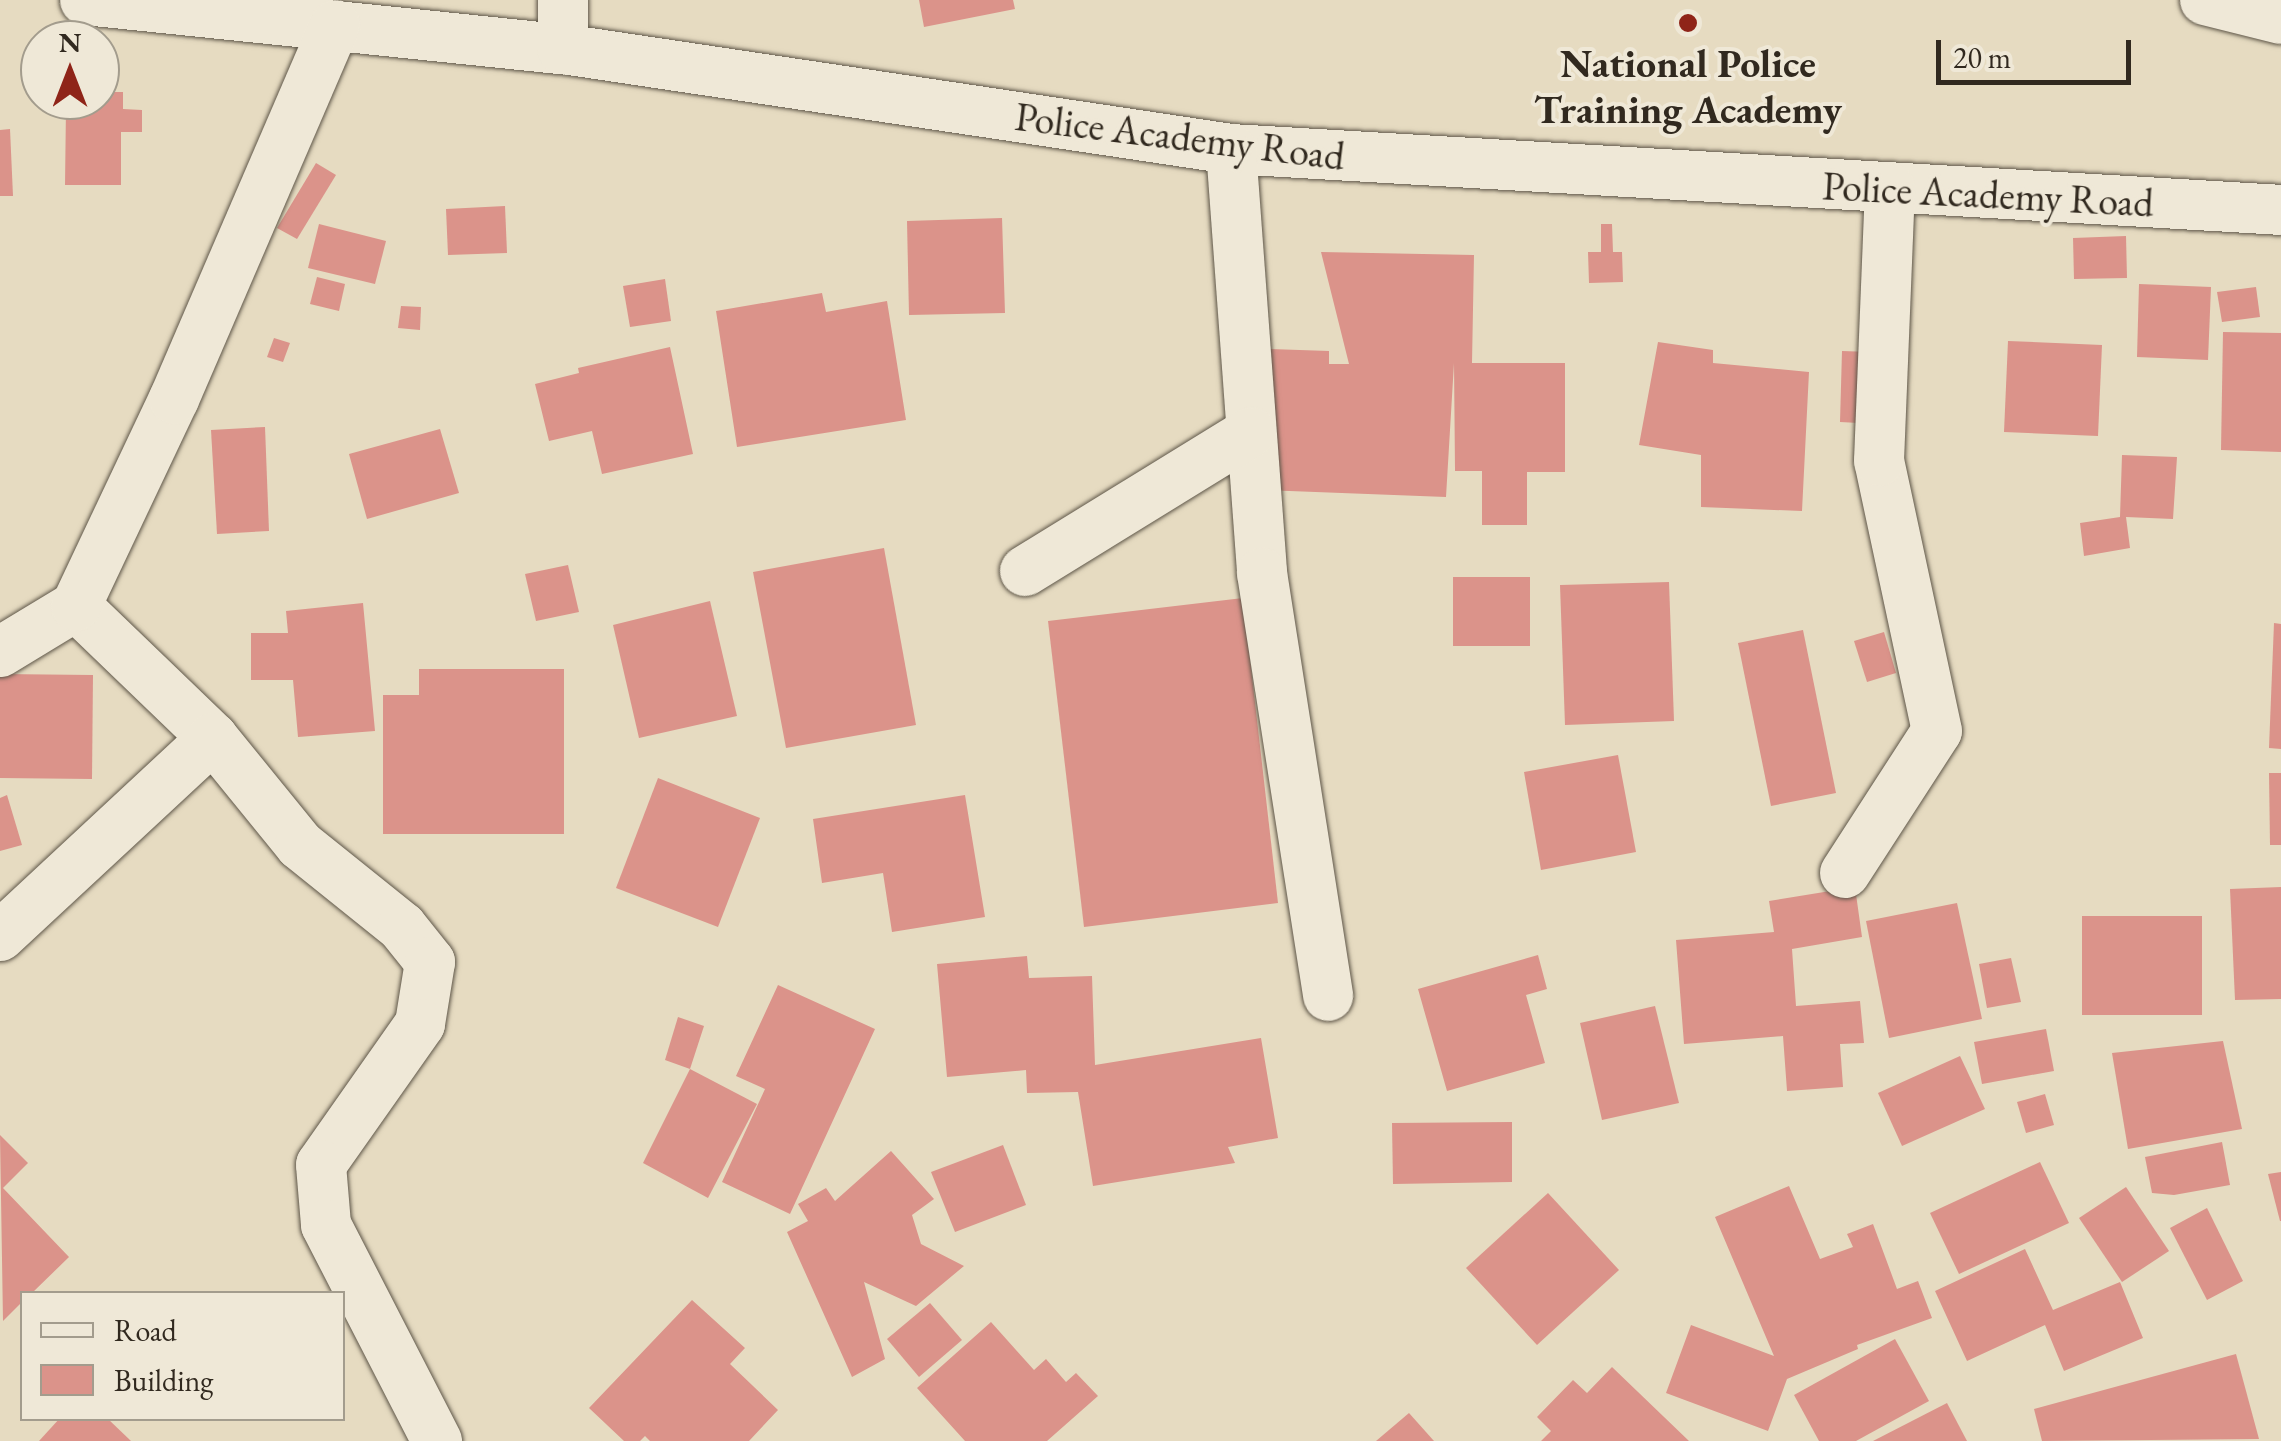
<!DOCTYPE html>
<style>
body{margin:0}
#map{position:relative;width:2281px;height:1441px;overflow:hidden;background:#e6dbc1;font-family:"EB Garamond",serif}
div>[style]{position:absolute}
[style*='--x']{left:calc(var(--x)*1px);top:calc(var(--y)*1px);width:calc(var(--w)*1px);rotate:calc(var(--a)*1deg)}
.building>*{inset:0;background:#db938a}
.roads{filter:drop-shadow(0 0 2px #5e5648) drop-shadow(0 0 2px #5e5648)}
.street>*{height:50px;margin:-25px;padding:0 25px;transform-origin:25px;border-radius:25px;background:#efe8d7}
.dots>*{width:28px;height:28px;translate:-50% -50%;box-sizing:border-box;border:5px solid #efe8d7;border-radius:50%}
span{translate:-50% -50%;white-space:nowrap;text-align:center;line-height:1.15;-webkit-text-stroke:8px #efe8d7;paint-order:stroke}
.poi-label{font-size:40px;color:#31291f;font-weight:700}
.street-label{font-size:40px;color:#31291f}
.legend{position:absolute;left:20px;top:1291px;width:325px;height:130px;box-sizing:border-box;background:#efe8d7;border:2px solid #a39c8d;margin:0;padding:12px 18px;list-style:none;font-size:30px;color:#31291f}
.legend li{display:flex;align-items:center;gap:20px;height:50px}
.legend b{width:50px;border:2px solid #a39c8d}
.north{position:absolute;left:20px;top:20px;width:100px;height:100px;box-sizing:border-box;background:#efe8d7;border:2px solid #a39c8d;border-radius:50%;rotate:0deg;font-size:28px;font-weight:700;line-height:40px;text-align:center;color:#31291f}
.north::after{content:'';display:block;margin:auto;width:35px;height:45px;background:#8f2418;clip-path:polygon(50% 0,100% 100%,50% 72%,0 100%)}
.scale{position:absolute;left:1936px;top:40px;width:195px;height:45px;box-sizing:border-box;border:5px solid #31291f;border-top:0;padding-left:12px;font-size:30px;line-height:35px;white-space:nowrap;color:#31291f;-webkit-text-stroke:8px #efe8d7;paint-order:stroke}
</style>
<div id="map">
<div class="building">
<i style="clip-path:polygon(919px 0,1013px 0,1015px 9px,924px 27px)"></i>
<i style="clip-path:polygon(100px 92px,123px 92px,123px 109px,142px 110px,142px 132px,121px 132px,121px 185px,65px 185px,66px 107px,91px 107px,91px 100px,100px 100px)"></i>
<i style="clip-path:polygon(10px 129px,13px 196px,0 196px,0 130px)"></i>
<i style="clip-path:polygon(316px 163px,336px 175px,297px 239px,277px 228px)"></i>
<i style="clip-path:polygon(505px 206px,507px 253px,448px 255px,446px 209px)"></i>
<i style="clip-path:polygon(1002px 218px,1005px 313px,909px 315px,907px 221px)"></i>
<i style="clip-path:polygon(319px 224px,386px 241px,375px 284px,308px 268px)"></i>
<i style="clip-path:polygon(1601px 224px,1612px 224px,1613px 252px,1622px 252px,1623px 282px,1589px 283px,1588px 252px,1601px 252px)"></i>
<i style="clip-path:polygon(2126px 236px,2127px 278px,2074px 279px,2073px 238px)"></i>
<i style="clip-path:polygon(1321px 252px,1474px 255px,1472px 363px,1565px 363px,1565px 472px,1527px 472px,1527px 525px,1482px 525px,1482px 471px,1455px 471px,1454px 363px,1446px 497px,1264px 490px,1270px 349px,1329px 351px,1329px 364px,1349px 364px)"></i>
<i style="clip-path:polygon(317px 277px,345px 284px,339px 311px,310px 304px)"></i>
<i style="clip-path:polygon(665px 279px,671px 321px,630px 327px,623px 286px)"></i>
<i style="clip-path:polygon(2139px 284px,2211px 287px,2208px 360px,2137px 357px)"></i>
<i style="clip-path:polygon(2256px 287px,2260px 317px,2222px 322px,2217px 292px)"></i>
<i style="clip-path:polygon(822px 293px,826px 312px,887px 301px,906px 420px,737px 447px,716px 311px)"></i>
<i style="clip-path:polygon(401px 306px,421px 307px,420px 330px,398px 328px)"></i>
<i style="clip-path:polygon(2223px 332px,2281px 333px,2281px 452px,2221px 450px)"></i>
<i style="clip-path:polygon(274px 338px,290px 343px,283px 362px,267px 357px)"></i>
<i style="clip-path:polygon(2008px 341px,2102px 345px,2098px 436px,2004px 432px)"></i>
<i style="clip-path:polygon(1658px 342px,1713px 350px,1713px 363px,1809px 372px,1802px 511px,1701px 507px,1701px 455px,1639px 445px)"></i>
<i style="clip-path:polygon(670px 347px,693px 454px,602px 474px,592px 431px,549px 441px,535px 384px,579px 373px,578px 368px)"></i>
<i style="clip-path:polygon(1842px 351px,1900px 353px,1897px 425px,1840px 422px)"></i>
<i style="clip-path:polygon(265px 427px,269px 531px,217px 534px,211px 430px)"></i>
<i style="clip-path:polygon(440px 429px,459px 493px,367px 519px,349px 454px)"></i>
<i style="clip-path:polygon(2122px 455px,2177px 457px,2173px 519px,2126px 517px,2130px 548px,2084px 556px,2080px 523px,2120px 517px)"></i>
<i style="clip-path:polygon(884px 548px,916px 725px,786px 748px,753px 572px)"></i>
<i style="clip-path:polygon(568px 565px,579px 612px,536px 621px,525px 574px)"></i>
<i style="clip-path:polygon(1453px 577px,1530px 577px,1530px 646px,1453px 646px)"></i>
<i style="clip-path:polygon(1669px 582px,1674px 721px,1565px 725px,1560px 585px)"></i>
<i style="clip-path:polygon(1243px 598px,1278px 903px,1084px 927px,1048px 621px)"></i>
<i style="clip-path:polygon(710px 601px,737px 716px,639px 738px,613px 625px)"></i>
<i style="clip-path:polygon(363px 603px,375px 731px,298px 737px,293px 680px,251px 680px,251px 633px,288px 633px,286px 611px)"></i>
<i style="clip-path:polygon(2274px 623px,2281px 624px,2281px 749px,2269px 748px)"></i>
<i style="clip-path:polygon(1803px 630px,1836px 793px,1771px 806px,1738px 643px)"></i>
<i style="clip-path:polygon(1884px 632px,1896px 673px,1867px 682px,1854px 641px)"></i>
<i style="clip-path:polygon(419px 669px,564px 669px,564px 834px,383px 834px,383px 695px,419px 695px)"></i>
<i style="clip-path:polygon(0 674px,93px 675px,92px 779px,0 778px)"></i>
<i style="clip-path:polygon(1618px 755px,1636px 852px,1541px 870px,1524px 772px)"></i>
<i style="clip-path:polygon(2269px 773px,2281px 773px,2281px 845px,2270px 845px)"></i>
<i style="clip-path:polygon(658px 778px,760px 818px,718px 927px,616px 888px)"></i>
<i style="clip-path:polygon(7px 795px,22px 845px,0 851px,0 798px)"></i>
<i style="clip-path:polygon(965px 795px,985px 917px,892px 932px,883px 873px,822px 883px,813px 819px)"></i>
<i style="clip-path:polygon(1855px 887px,1862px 937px,1792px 949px,1796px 1006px,1860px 1001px,1864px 1043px,1840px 1044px,1843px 1087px,1787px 1091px,1783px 1036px,1684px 1044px,1676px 940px,1774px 932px,1769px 901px)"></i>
<i style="clip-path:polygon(2281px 887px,2281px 999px,2235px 1000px,2230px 889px)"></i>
<i style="clip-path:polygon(1957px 903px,1982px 1019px,1889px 1038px,1866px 921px)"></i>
<i style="clip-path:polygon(2082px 916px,2202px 916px,2202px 1015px,2082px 1015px)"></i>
<i style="clip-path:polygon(1538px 955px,1547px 989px,1526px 995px,1545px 1063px,1447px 1091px,1418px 989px)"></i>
<i style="clip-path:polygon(1027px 956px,1029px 978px,1092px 976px,1095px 1065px,1261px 1038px,1278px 1138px,1228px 1147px,1235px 1163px,1093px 1186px,1078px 1092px,1027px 1093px,1026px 1070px,947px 1077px,937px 964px)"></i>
<i style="clip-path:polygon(2011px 958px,2021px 1002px,1987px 1008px,1979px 964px)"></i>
<i style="clip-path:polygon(778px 985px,875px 1029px,790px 1214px,722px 1182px,765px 1089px,736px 1076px)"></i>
<i style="clip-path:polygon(1655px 1006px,1679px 1103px,1602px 1120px,1580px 1023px)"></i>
<i style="clip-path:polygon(678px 1017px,704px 1026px,690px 1069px,665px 1060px)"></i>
<i style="clip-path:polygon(2046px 1029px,2054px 1071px,1982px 1084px,1974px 1042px)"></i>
<i style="clip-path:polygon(2223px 1041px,2242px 1129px,2128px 1149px,2112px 1053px)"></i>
<i style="clip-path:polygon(1960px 1056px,1985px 1109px,1902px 1146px,1878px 1093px)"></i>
<i style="clip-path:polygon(690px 1069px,757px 1104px,708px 1198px,643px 1163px)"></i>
<i style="clip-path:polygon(2045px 1094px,2054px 1125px,2026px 1133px,2017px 1102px)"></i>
<i style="clip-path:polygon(1512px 1122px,1512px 1182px,1393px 1184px,1392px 1123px)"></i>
<i style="clip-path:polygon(0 1135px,28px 1163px,3px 1188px,69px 1257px,31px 1294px,22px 1294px,22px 1302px,3px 1321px)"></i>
<i style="clip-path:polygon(2222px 1142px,2230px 1185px,2174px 1195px,2152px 1193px,2145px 1157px)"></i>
<i style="clip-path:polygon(1003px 1145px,1026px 1205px,955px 1232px,931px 1172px)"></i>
<i style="clip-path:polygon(891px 1151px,934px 1199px,912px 1215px,921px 1244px,964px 1266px,916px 1306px,864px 1282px,885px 1359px,852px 1377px,787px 1232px,808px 1221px,798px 1204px,826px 1188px,835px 1201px)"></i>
<i style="clip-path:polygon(2040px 1162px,2069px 1223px,1959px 1274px,1930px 1213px)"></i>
<i style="clip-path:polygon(2281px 1172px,2281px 1221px,2280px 1221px,2268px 1174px)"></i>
<i style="clip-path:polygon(1789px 1186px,1820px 1259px,1853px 1247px,1847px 1234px,1873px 1224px,1897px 1289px,1918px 1281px,1932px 1318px,1857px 1345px,1858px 1349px,1787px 1379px,1768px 1431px,1666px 1393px,1691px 1325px,1774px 1356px,1715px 1217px)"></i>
<i style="clip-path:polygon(2126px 1187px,2169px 1251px,2122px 1282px,2079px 1218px)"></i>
<i style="clip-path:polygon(1548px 1193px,1619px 1270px,1537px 1345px,1466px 1268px)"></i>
<i style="clip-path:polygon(2207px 1208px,2243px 1281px,2207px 1300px,2170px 1228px)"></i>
<i style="clip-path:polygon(2025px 1249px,2053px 1310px,2120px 1282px,2143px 1338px,2064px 1371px,2045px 1325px,1967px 1361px,1935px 1291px)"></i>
<i style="clip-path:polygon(692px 1300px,745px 1348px,730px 1364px,778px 1410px,749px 1441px,650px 1441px,645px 1436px,640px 1441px,624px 1441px,589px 1408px)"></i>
<i style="clip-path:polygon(930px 1303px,962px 1340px,919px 1377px,887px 1339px)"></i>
<i style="clip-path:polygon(991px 1322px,1034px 1370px,1046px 1359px,1066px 1382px,1076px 1373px,1098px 1396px,1047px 1441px,965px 1441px,917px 1388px)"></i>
<i style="clip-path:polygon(1895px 1339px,1929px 1401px,1856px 1441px,1819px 1441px,1794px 1395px)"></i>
<i style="clip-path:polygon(2236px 1354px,2259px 1439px,2042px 1441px,2034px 1409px)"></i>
<i style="clip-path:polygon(1612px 1367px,1689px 1441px,1541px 1441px,1551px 1431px,1537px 1417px,1573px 1380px,1587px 1393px)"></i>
<i style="clip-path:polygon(1947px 1403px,1967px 1441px,1873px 1441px)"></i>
<i style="clip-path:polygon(1409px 1413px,1434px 1441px,1376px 1441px)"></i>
<i style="clip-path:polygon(60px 1418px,107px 1418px,131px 1441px,39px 1441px)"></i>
</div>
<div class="roads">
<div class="street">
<i style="--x:85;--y:0;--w:481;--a:5.9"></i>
<i style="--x:563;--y:49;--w:675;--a:8.51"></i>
<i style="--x:1231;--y:149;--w:1052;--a:3.32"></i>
<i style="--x:2205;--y:0;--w:78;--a:14"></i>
<i style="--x:563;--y:49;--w:49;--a:-90"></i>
<i style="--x:1231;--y:149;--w:425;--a:85.8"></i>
<i style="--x:1262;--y:573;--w:428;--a:81.1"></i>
<i style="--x:1025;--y:571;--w:265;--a:-31.6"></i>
<i style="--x:76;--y:606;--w:190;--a:43.9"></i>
<i style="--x:213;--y:738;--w:138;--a:50.9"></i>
<i style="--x:300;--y:845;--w:131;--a:38.8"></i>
<i style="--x:402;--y:927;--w:45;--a:51.3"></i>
<i style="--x:430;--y:962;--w:63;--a:99.2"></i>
<i style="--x:420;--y:1024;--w:172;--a:125.1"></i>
<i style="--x:321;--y:1165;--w:60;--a:85.2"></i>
<i style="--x:326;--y:1225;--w:243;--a:62.8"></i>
<i style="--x:0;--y:652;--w:89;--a:-31.2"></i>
<i style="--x:76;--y:606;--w:229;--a:-64.7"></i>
<i style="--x:174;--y:399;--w:407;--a:-66.7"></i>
<i style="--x:1845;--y:873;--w:169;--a:-57.1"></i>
<i style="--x:1937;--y:731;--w:276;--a:-102.1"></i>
<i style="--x:1879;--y:461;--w:273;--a:-87.7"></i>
<i style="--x:0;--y:936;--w:291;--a:-42.9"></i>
</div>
</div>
<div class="dots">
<i style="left:1688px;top:23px;background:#8f2418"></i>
</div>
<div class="poi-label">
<span style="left:1688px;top:86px">National Police<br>Training Academy</span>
</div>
<div class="street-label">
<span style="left:1180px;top:136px;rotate:7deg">Police Academy Road</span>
<span style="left:1988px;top:194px;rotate:3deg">Police Academy Road</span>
</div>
<ul class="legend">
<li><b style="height:12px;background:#efe8d7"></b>Road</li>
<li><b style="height:28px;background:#db938a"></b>Building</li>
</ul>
<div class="north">N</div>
<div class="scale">20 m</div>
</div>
